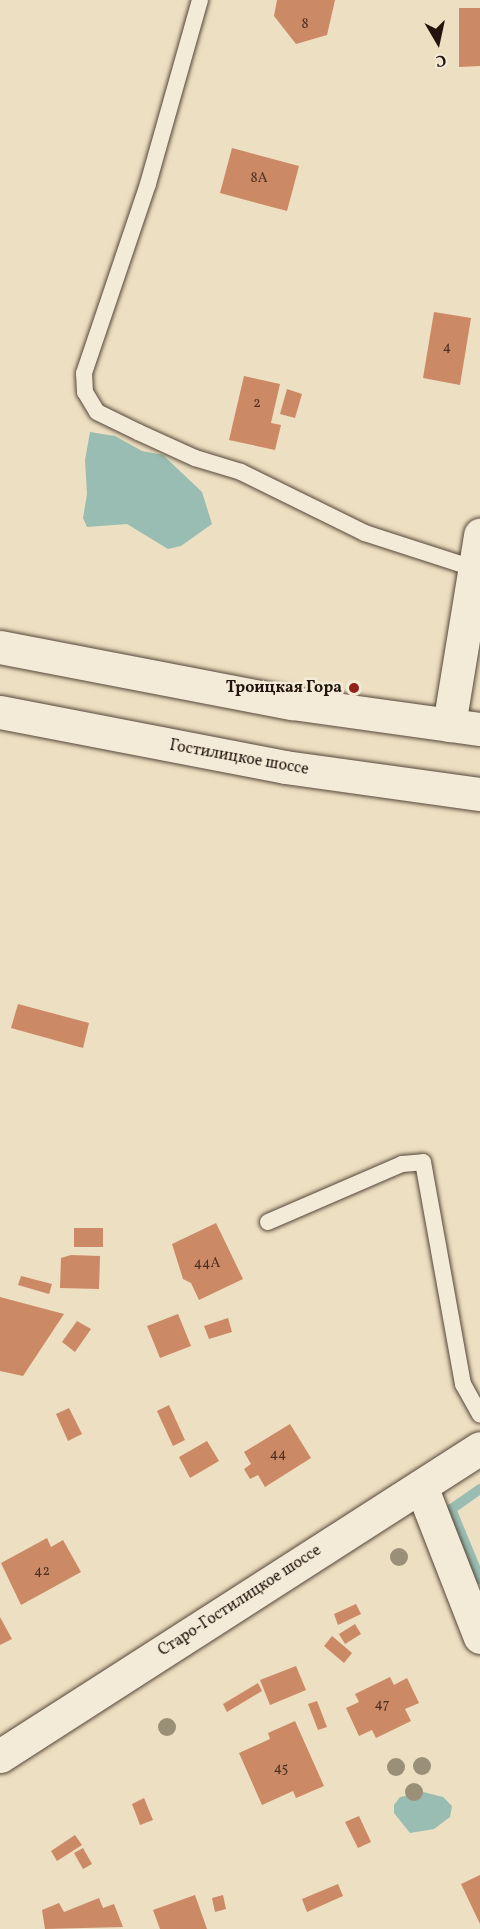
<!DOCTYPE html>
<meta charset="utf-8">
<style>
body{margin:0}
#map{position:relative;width:480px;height:1929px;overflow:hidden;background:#eddfc1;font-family:Vollkorn,serif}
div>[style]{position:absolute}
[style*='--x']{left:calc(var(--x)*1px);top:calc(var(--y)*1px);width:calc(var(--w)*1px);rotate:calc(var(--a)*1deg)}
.water>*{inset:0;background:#99bdb2}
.stream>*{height:10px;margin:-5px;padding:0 5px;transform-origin:5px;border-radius:5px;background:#99bdb2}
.building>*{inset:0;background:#cc8966}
.roads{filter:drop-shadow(0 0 2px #554639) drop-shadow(0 0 2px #554639)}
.service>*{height:16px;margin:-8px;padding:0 8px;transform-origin:8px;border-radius:8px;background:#f3ead7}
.minor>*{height:33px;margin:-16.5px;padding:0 16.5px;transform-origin:16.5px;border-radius:16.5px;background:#f3ead7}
.secondary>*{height:33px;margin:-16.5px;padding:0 16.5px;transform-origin:16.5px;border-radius:16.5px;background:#f3ead7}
.trees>*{width:18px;height:18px;margin:-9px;border-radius:50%;background:#9a9077}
.dots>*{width:16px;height:16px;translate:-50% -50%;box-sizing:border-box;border:3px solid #f3ead7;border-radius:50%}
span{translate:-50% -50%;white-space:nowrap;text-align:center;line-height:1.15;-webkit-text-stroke:5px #f3ead7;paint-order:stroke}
.number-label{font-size:14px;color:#4c3022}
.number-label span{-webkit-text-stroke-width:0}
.poi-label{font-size:16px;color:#22130c;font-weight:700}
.right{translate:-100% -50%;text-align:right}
.street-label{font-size:16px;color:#22130c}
.north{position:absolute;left:408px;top:12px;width:60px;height:60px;-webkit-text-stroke:4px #f3ead7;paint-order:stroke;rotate:171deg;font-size:16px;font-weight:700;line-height:24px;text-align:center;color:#22130c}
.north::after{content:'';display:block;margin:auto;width:21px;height:27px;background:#22130c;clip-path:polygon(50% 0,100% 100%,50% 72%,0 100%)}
</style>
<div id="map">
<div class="water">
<i style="clip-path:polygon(90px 432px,115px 436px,142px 451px,163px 455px,202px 492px,212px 524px,181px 546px,168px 549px,127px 524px,87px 527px,83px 518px,87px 494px,85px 460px)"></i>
<i style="clip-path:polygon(423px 1792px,443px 1797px,452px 1806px,450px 1817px,434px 1829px,410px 1833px,394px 1813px,394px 1805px,400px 1797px)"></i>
</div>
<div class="stream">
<i style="--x:480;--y:1489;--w:35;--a:145"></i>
<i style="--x:451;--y:1509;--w:76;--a:67.5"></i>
</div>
<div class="building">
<i style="clip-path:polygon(277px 0,335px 0,327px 35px,296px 44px,274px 16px)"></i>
<i style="clip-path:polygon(459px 8px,480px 8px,480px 66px,459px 67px)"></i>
<i style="clip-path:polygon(232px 148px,299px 166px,287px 211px,220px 193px)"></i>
<i style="clip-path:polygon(434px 312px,471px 318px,460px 385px,423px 378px)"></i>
<i style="clip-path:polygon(244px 376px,280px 384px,271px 423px,281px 425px,275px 450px,229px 440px)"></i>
<i style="clip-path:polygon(287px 389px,302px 394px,295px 418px,280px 414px)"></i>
<i style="clip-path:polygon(18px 1004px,89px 1023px,83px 1048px,11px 1028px)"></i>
<i style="clip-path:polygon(216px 1223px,243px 1279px,199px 1300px,191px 1283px,183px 1279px,172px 1244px)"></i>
<i style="clip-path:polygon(74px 1228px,103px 1228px,103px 1247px,74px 1247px)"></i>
<i style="clip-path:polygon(71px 1255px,100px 1256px,99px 1289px,60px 1288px,61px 1258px)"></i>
<i style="clip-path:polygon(21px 1276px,52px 1284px,49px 1294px,18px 1285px)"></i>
<i style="clip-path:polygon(0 1297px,64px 1314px,23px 1376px,0 1371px)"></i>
<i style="clip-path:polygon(178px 1314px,191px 1346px,160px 1358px,147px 1326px)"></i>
<i style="clip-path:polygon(228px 1318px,232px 1332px,209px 1339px,204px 1326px)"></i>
<i style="clip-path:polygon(77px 1321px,91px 1329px,75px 1352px,62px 1342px)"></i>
<i style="clip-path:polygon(169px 1405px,185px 1440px,173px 1446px,157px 1411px)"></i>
<i style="clip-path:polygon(69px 1408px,82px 1434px,68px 1441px,56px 1414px)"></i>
<i style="clip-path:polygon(290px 1424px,311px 1458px,265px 1487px,258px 1475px,250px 1479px,244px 1469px,251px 1464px,244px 1452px)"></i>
<i style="clip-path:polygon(207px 1441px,219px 1461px,190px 1478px,179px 1457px)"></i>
<i style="clip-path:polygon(47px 1538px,51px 1547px,63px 1540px,81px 1572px,21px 1605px,1px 1563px)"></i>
<i style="clip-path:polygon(356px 1604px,361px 1614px,338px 1625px,334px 1614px)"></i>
<i style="clip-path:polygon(0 1617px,12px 1639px,0 1645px)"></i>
<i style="clip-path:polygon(355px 1624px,361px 1634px,345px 1644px,339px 1634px)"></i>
<i style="clip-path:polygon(332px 1636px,352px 1653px,344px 1663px,324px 1646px)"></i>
<i style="clip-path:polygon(296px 1666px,306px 1690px,270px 1705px,260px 1680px)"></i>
<i style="clip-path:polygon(390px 1677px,394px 1685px,407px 1678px,419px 1703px,405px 1709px,411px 1721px,376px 1738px,372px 1730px,359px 1736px,346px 1708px,359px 1702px,355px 1694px)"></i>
<i style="clip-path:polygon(258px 1683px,262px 1691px,227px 1712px,223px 1704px)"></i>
<i style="clip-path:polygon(317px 1701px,327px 1727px,318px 1730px,308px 1704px)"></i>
<i style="clip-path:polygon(295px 1721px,324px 1786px,296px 1798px,293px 1791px,262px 1805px,239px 1753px,270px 1739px,268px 1733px)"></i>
<i style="clip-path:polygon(144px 1798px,153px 1820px,140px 1825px,132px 1804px)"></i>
<i style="clip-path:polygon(359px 1816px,371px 1842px,358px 1848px,345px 1822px)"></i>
<i style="clip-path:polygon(75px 1835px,82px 1845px,57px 1861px,51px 1851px)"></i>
<i style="clip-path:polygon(83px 1848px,92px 1864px,83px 1869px,74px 1853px)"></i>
<i style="clip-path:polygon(480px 1875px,480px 1924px,461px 1884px)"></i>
<i style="clip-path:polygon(338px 1884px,343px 1896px,307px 1912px,302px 1899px)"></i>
<i style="clip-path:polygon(195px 1895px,207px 1929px,160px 1929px,153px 1910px)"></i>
<i style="clip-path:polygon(223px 1895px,226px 1909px,215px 1912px,212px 1898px)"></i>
<i style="clip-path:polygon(99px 1898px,103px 1908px,114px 1904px,123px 1927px,45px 1929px,42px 1910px,59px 1903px,64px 1912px)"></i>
</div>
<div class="roads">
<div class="service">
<i style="--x:200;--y:0;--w:191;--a:105.8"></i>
<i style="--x:148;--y:184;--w:200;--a:108.7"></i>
<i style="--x:84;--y:373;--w:19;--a:87"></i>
<i style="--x:85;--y:392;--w:23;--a:59"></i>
<i style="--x:97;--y:412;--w:46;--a:26"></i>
<i style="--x:138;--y:432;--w:63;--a:24.5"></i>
<i style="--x:195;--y:458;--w:48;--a:16.9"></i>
<i style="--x:241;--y:472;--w:138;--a:26.2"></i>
<i style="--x:365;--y:533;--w:114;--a:18"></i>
<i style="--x:268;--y:1222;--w:146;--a:-23.4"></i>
<i style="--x:402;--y:1164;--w:21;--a:-5"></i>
<i style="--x:423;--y:1162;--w:226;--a:79.8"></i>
<i style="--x:463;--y:1384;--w:35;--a:61"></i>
</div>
<div class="minor">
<i style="--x:449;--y:725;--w:193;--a:-80.7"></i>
<i style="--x:421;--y:1486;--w:162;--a:68.7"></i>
<i style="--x:0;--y:1756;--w:570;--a:-32.69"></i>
</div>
<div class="secondary">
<i style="--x:0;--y:647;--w:297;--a:10.9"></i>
<i style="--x:292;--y:703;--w:190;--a:7.9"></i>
<i style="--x:0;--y:712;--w:290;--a:10.9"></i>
<i style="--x:285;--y:767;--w:197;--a:7.9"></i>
</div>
</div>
<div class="trees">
<i style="left:399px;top:1557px"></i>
<i style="left:167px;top:1727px"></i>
<i style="left:422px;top:1766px"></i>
<i style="left:396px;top:1767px"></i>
<i style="left:414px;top:1792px"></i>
</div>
<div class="dots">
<i style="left:354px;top:688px;background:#8f2418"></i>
</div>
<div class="number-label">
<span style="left:305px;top:25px">8</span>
<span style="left:259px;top:179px">8А</span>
<span style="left:447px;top:348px">4</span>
<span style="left:257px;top:404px">2</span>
<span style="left:207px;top:1264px">44А</span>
<span style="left:278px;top:1455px">44</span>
<span style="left:42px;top:1572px">42</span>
<span style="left:382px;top:1705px">47</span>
<span style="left:281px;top:1769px">45</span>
</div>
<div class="poi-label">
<span class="right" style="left:342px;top:688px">Троицкая Гора</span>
</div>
<div class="street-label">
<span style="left:239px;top:758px;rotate:10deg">Гостилицкое шоссе</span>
<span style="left:240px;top:1601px;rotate:-33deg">Старо-Гостилицкое шоссе</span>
</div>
<div class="north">С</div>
</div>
